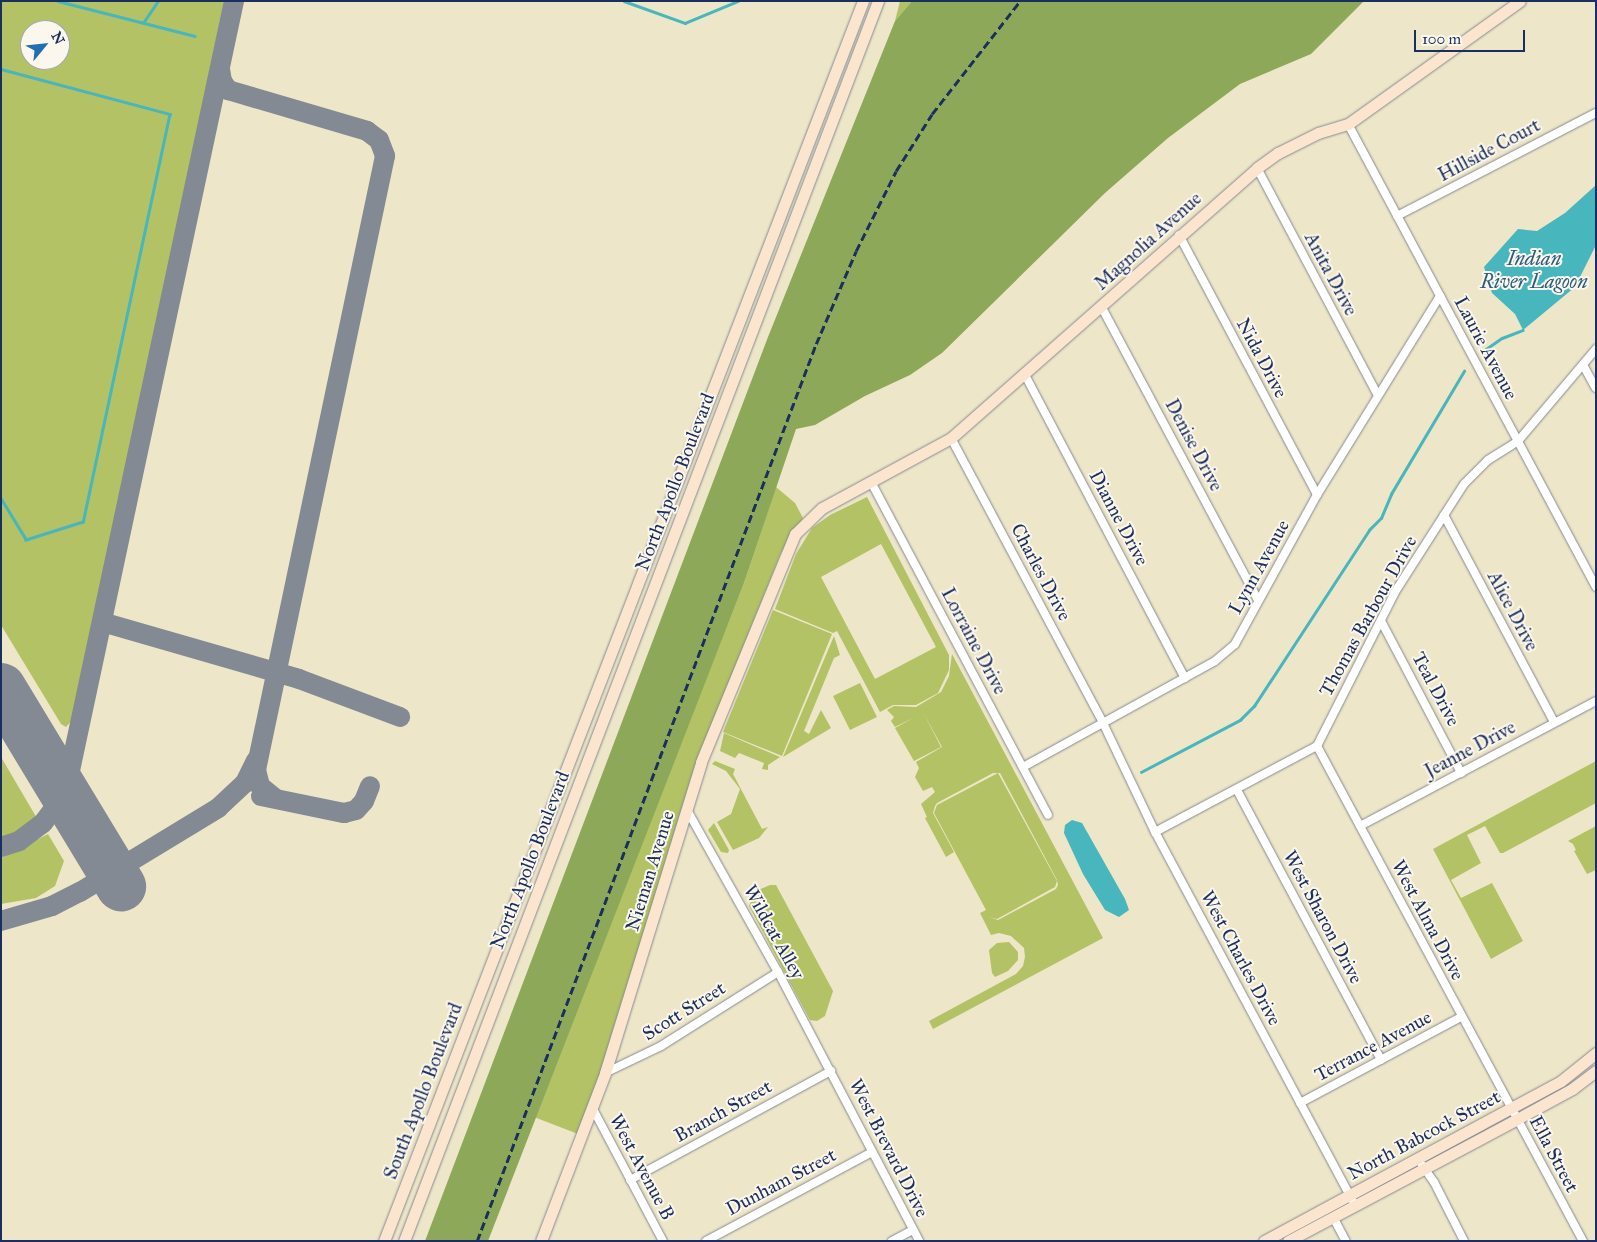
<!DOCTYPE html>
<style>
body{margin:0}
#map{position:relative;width:1597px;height:1242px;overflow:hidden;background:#eee6c8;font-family:"IM FELL Great Primer",serif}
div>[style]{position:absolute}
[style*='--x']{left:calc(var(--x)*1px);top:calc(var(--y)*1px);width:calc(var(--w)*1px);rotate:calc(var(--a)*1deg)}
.green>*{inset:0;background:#b3c264}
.forest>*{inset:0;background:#8ea85a}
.water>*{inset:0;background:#47b6bd}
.stream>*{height:2.5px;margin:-1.25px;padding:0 1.25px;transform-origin:1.25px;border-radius:1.25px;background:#47b6bd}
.taxiway>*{height:20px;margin:-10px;padding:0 10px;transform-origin:10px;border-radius:10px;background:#848a93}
.runway>*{height:50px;margin:-25px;padding:0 25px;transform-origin:25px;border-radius:25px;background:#848a93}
.roads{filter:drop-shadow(0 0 1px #848a93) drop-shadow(0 0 1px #848a93)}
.street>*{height:8px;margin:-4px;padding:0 4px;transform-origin:4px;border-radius:4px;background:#fff}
.secondary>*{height:11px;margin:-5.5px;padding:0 5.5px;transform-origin:5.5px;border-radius:5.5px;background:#fce5cf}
.rail>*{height:2.5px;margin-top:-1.25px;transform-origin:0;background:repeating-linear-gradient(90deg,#1b2f5e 0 8px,transparent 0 12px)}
span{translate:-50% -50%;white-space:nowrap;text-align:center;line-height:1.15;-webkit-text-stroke:4px #fbf7ec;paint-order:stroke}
.street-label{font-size:19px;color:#1b2f5e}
.water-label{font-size:20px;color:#2a5e7f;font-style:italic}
.frame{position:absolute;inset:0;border:2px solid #1b2f5e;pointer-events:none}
.north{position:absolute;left:20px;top:20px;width:50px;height:50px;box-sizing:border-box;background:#fbf7ec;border:1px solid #a1a7b3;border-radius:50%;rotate:62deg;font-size:14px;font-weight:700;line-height:20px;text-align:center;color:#1b2f5e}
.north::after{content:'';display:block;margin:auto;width:18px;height:22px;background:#1f6fb2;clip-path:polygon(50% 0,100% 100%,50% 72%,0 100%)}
.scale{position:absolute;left:1414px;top:30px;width:111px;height:22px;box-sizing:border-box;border:2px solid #1b2f5e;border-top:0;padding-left:6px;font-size:15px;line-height:18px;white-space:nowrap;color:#1b2f5e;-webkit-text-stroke:4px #fbf7ec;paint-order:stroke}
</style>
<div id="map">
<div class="green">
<i style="clip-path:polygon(evenodd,1px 1px,224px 1px,74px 718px,66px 727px,61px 724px,1px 625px,1px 1px,30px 30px,60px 30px,60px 60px,30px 60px,30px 30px)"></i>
<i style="clip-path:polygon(900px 1px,912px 1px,895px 21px)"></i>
<i style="clip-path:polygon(776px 487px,795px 503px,803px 518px,781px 553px,697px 761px,602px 1071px,578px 1134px,534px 1117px,744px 583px)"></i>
<i style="clip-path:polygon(evenodd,867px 497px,949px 655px,949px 670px,938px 693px,916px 705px,893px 705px,880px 712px,837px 631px,833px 633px,775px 609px,796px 554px,812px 528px,830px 515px,867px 497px,881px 544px,936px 647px,875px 679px,821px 577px,881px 544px)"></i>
<i style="clip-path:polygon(773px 610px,832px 634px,782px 756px,723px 732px)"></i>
<i style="clip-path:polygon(834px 636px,840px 655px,834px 658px,804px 731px,809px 734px,821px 710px,831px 728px,783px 757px)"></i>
<i style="clip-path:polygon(952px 654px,1103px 938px,933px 1029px,929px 1021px,1016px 974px,1023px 966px,1025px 957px,1024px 948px,1011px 936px,999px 933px,991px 935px,980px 913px,986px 910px,934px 813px,937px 805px,998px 773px,1057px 881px,1055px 887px,997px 919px,989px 917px,998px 920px,1056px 889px,1058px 885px,1057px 880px,1000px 773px,993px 773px,937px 803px,935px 806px,933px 813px,954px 852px,946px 857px,925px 818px,927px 817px,921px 804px,935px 792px,932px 787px,923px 791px,915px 777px,919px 768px,916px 762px,942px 747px,923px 712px,941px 747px,914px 761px,895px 728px,915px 717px,895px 727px,891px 721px,894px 717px,887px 710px,894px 706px,916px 707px,941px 692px,949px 676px)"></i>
<i style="clip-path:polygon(860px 683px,877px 717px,850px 730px,833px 696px)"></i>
<i style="clip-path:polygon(724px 733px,780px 757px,768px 765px,768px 770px,762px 769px,764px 763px,739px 753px,735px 758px,720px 751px)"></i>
<i style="clip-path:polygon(1px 757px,38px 820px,22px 833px,1px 843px)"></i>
<i style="clip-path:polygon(715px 761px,735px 769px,733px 774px,762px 829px,768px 827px,759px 838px,733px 850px,717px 822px,731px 814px,740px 789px,726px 771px,712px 764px)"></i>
<i style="clip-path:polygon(1596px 761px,1596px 803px,1503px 853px,1500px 853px,1485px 826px,1467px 835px,1481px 863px,1451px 880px,1461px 898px,1492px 883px,1523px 941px,1491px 959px,1433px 849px)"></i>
<i style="clip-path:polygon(714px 823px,729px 850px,728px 853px,721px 852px,708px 830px)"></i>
<i style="clip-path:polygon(1596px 826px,1596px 870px,1587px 874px,1574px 851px,1576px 850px,1573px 844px,1568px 841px)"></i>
<i style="clip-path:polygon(48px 834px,64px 861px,55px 886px,36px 898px,1px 904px,1px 858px)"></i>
<i style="clip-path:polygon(770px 885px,776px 885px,833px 991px,825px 1016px,817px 1021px,810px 1020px,749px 906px,756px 891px)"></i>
<i style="clip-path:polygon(1009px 942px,1018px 952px,1018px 960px,1008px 971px,995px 977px,992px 973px,989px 950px,997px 943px)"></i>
</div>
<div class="forest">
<i style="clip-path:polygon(912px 1px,1364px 1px,1311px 54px,1240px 84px,1168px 138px,1105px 193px,942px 353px,910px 375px,865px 396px,815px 425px,796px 429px,744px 583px,488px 1241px,425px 1241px,768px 337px,895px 21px)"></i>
</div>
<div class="water">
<i style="clip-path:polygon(1596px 185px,1596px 245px,1575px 287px,1523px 330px,1515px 314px,1492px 293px,1484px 267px,1518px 229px,1537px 231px,1565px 213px)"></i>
<i style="clip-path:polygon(1072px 820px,1082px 823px,1125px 899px,1129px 910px,1119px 917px,1105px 910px,1083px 874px,1064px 833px,1065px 825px)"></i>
</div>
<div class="stream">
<i style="--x:58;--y:1;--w:141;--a:14.3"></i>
<i style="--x:624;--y:1;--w:65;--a:19.8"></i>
<i style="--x:685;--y:23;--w:57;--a:-22.5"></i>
<i style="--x:143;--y:23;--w:27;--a:-56"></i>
<i style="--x:1;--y:69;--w:175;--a:14.9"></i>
<i style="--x:170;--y:114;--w:417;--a:102"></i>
<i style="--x:83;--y:522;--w:60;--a:162.5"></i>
<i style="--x:26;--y:540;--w:48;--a:-121.4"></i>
<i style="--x:1486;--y:349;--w:19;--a:-35"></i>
<i style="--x:1502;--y:338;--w:22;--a:-21"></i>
<i style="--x:1141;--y:772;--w:112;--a:-27.7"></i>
<i style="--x:1240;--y:720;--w:20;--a:-45"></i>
<i style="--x:1254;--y:706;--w:210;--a:-56.8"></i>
<i style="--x:1369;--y:530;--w:17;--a:-45"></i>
<i style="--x:1381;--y:518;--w:26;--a:-67"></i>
<i style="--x:1391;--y:494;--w:143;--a:-59.3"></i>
</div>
<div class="taxiway">
<i style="--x:220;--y:69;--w:12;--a:81"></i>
<i style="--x:222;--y:81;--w:11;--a:56"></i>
<i style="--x:228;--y:90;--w:145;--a:16.4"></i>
<i style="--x:367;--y:131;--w:15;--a:37"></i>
<i style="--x:379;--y:140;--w:17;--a:69"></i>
<i style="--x:385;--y:156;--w:627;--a:101.87"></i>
<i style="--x:256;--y:770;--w:16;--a:76"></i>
<i style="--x:260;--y:786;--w:19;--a:39"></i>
<i style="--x:102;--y:622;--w:205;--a:16.1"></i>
<i style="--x:299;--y:679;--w:108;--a:20.6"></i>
<i style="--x:261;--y:796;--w:85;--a:11.6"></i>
<i style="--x:344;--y:813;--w:12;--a:-14"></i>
<i style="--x:356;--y:810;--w:12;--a:-48"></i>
<i style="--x:364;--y:801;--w:16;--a:-68"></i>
<i style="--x:1;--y:847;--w:19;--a:-18"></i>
<i style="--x:19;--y:841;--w:30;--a:-37"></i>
<i style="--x:43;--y:823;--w:36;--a:-53"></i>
<i style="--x:65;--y:794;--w:811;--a:-77.97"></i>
<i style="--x:1;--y:921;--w:53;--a:-16.4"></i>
<i style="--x:52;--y:906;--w:31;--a:-27"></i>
<i style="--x:80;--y:892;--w:162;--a:-31.3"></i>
<i style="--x:218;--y:808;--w:37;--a:-43"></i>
<i style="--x:245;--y:783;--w:25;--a:-64"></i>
</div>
<div class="runway">
<i style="--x:1;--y:688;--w:232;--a:58.8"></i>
</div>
<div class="roads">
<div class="street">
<i style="--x:1348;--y:124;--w:525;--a:61.82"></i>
<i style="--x:1257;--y:168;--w:256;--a:62"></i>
<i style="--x:1397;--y:216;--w:224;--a:-27.4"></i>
<i style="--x:1179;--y:235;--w:294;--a:62"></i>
<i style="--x:1101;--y:306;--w:333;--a:61.9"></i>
<i style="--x:1583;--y:365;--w:26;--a:61"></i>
<i style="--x:1024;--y:373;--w:345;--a:62.2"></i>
<i style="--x:951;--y:438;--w:323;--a:61.9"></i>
<i style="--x:1103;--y:723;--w:121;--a:64.5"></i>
<i style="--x:1155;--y:832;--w:417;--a:61.8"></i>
<i style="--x:871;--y:482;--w:377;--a:62"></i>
<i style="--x:1444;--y:515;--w:234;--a:62"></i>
<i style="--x:1381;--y:621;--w:172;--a:62.2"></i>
<i style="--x:1317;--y:746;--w:562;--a:61.75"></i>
<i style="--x:1023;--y:767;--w:219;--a:-28.9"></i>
<i style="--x:1215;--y:661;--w:26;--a:-40"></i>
<i style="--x:1235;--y:644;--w:170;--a:-61.2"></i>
<i style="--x:1317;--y:495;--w:234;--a:-58.3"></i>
<i style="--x:1237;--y:790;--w:306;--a:61.9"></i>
<i style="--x:687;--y:810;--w:186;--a:60.7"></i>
<i style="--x:778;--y:972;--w:304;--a:62.3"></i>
<i style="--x:1360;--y:826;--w:267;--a:-27.9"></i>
<i style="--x:1155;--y:832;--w:183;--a:-28"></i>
<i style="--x:1317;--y:746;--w:173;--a:-63.1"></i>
<i style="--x:1395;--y:592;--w:128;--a:-57.4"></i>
<i style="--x:1464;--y:484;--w:34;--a:-45"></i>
<i style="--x:1488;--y:460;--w:36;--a:-32"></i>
<i style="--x:1518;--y:441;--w:121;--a:-49.7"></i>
<i style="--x:605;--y:1073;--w:62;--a:-25.7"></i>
<i style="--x:661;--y:1046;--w:138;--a:-32.3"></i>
<i style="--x:1300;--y:1103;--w:183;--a:-28.1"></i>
<i style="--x:593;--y:1109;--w:149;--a:62.1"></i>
<i style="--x:1422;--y:1165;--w:21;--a:55"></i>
<i style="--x:1434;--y:1182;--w:66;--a:63"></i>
<i style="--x:630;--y:1180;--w:229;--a:-28.5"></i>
<i style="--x:1333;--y:1217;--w:27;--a:62"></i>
<i style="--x:706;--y:1241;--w:188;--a:-28.2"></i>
<i style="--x:892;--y:1241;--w:24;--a:-28"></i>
</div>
<div class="secondary">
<i style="--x:384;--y:1241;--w:1329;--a:-68.88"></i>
<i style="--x:404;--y:1241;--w:1328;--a:-69.08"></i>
<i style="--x:541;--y:1241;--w:180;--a:-69.1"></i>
<i style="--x:605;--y:1073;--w:325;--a:-72.8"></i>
<i style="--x:701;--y:762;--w:247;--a:-67.6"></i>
<i style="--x:795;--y:534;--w:37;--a:-44"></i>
<i style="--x:822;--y:508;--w:147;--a:-28.5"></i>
<i style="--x:951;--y:438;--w:408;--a:-41.4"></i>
<i style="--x:1257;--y:168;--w:26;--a:-36"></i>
<i style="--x:1278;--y:153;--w:45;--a:-26.6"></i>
<i style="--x:1318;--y:133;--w:31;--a:-17"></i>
<i style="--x:1348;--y:124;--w:211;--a:-35.6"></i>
<i style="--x:1264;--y:1241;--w:337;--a:-28.3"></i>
<i style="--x:1561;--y:1081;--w:45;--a:-38.7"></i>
<i style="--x:1288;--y:1241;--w:259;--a:-28"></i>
<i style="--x:1517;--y:1119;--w:63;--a:-28.6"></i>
<i style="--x:1572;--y:1089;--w:30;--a:-37"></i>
</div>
</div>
<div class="rail">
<i style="--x:477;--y:1241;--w:959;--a:-69.3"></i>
<i style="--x:816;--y:344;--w:101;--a:-66.7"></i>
<i style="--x:856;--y:251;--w:89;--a:-63.4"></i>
<i style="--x:896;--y:171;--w:67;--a:-57.7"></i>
<i style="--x:932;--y:114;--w:143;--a:-52.1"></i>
</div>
<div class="street-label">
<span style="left:1489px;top:150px;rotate:-28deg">Hillside Court</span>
<span style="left:1148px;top:241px;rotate:-42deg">Magnolia Avenue</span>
<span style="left:1331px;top:274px;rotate:62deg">Anita Drive</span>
<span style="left:1486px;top:348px;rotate:62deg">Laurie Avenue</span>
<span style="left:1262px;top:358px;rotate:62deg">Nida Drive</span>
<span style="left:1194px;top:445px;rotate:62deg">Denise Drive</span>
<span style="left:675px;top:482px;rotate:-69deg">North Apollo Boulevard</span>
<span style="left:1119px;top:518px;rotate:62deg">Dianne Drive</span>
<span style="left:1259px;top:567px;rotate:-61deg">Lynn Avenue</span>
<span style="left:1041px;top:572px;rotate:62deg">Charles Drive</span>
<span style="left:1513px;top:611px;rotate:62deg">Alice Drive</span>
<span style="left:1368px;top:616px;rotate:-61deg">Thomas Barbour Drive</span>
<span style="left:974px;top:641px;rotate:62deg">Lorraine Drive</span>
<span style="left:1436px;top:689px;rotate:62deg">Teal Drive</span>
<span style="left:1470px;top:749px;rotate:-28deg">Jeanne Drive</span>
<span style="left:530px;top:860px;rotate:-69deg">North Apollo Boulevard</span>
<span style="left:650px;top:871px;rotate:-73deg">Nieman Avenue</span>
<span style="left:1323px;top:917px;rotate:62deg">West Sharon Drive</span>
<span style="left:1428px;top:920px;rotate:62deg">West Alma Drive</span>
<span style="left:774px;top:932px;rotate:61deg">Wildcat Alley</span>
<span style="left:1241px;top:958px;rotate:62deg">West Charles Drive</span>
<span style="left:684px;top:1011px;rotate:-32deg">Scott Street</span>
<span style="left:1373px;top:1046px;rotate:-28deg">Terrance Avenue</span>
<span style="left:423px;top:1091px;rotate:-69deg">South Apollo Boulevard</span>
<span style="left:723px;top:1111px;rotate:-29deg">Branch Street</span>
<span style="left:1424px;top:1135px;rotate:-28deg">North Babcock Street</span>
<span style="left:889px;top:1148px;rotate:63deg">West Brevard Drive</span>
<span style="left:1554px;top:1154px;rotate:62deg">Ella Street</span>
<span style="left:642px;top:1167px;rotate:62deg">West Avenue B</span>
<span style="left:781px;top:1182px;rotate:-28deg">Dunham Street</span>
</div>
<div class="water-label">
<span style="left:1534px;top:270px">Indian<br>River Lagoon</span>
</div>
<div class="frame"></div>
<div class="north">N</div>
<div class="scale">100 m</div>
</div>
